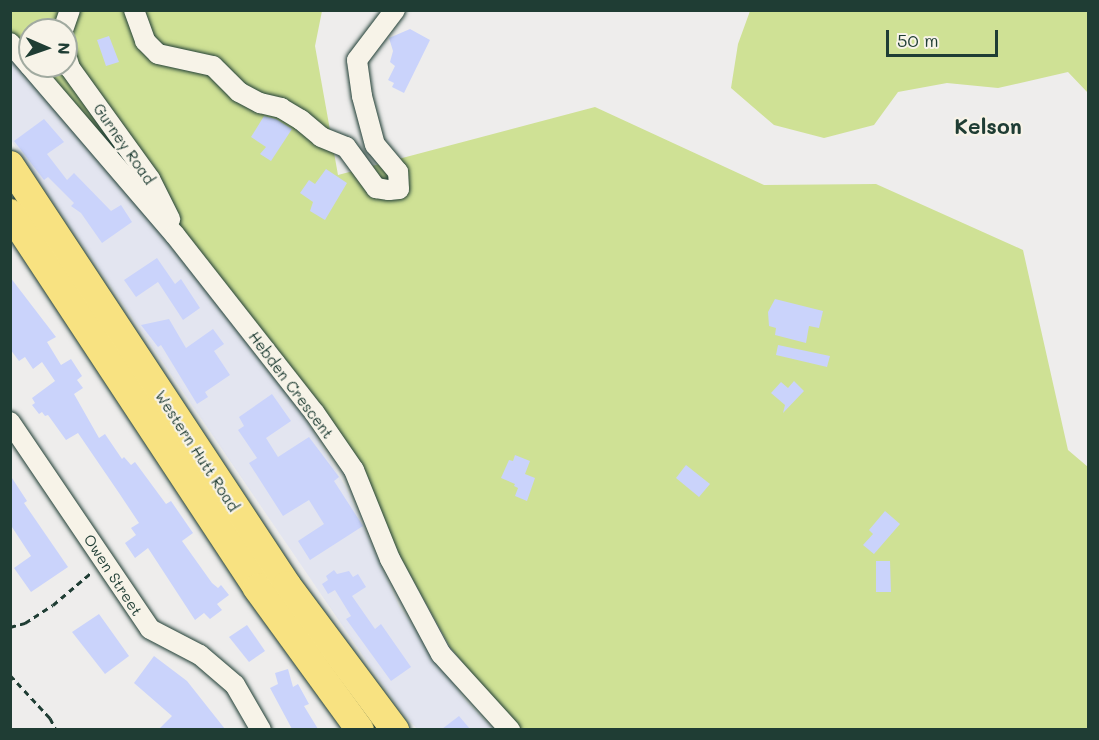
<!DOCTYPE html>
<style>
body{margin:0}
#map{position:relative;width:1099px;height:740px;overflow:hidden;background:#eeedec;font-family:Mali,sans-serif}
div>[style]{position:absolute}
[style*='--x']{left:calc(var(--x)*1px);top:calc(var(--y)*1px);width:calc(var(--w)*1px);rotate:calc(var(--a)*1deg)}
.built>*{inset:0;background:#e3e5f0}
.green>*{inset:0;background:#cfe195}
.building>*{inset:0;background:#cad3fb}
.path>*{height:3px;margin-top:-1.5px;transform-origin:0;background:repeating-linear-gradient(90deg,#1f3d34 0 6px,transparent 0 10.5px)}
.roads{filter:drop-shadow(0 0 2px #1f3d34) drop-shadow(0 0 2px #1f3d34)}
.minor>*{height:20px;margin:-10px;padding:0 10px;transform-origin:10px;border-radius:10px;background:#f7f3e8}
.highway>*{height:28px;margin:-14px;padding:0 14px;transform-origin:14px;border-radius:14px;background:#f8e281}
span{translate:-50% -50%;white-space:nowrap;text-align:center;line-height:1.15;-webkit-text-stroke:4.5px #f7f3e8;paint-order:stroke}
.street-label{font-size:15px;color:#1f3d34}
.district-label{font-size:21px;color:#1f3d34;font-weight:700}
.frame{position:absolute;inset:0;border:12px solid #1f3d34;pointer-events:none}
.north{position:absolute;left:18px;top:18px;width:60px;height:60px;box-sizing:border-box;background:#f7f3e8;border:2px solid #a1aaa0;border-radius:50%;rotate:92deg;font-size:16px;font-weight:700;line-height:24px;text-align:center;color:#1f3d34}
.north::after{content:'';display:block;margin:auto;width:21px;height:27px;background:#1f3d34;clip-path:polygon(50% 0,100% 100%,50% 72%,0 100%)}
.scale{position:absolute;left:886px;top:30px;width:112px;height:27px;box-sizing:border-box;border:3px solid #1f3d34;border-top:0;padding-left:8px;font-size:18px;line-height:21px;white-space:nowrap;color:#1f3d34;-webkit-text-stroke:4px #f7f3e8;paint-order:stroke}
</style>
<div id="map">
<div class="built">
<i style="clip-path:polygon(10px 54px,153px 218px,263px 365px,300px 409px,346px 488px,399px 606px,465px 700px,493px 729px,417px 729px,400px 710px,11px 140px)"></i>
</div>
<div class="green">
<i style="clip-path:polygon(10px 11px,322px 11px,315px 46px,338px 175px,595px 107px,764px 185px,876px 184px,1023px 250px,1068px 450px,1088px 467px,1088px 729px,521px 729px,500px 708px,450px 647px,401px 558px,357px 467px,34px 66px,66px 66px,66px 30px,30px 30px,30px 61px,11px 38px)"></i>
<i style="clip-path:polygon(750px 11px,1088px 11px,1088px 93px,1068px 72px,998px 88px,947px 83px,898px 92px,874px 125px,824px 138px,774px 125px,731px 88px,738px 44px)"></i>
</div>
<div class="building">
<i style="clip-path:polygon(410px 29px,430px 40px,404px 93px,392px 87px,394px 83px,388px 80px,395px 66px,390px 62px,393px 51px,389px 38px)"></i>
<i style="clip-path:polygon(109px 36px,119px 62px,106px 66px,97px 40px)"></i>
<i style="clip-path:polygon(264px 116px,276px 119px,292px 129px,271px 161px,260px 154px,266px 147px,251px 137px)"></i>
<i style="clip-path:polygon(44px 119px,64px 142px,47px 154px,67px 180px,74px 173px,111px 211px,121px 205px,132px 222px,102px 243px,81px 213px,71px 206px,74px 203px,48px 177px,44px 180px,14px 141px)"></i>
<i style="clip-path:polygon(326px 169px,347px 183px,325px 220px,310px 211px,313px 202px,300px 193px,309px 180px,315px 184px)"></i>
<i style="clip-path:polygon(157px 258px,175px 284px,181px 279px,200px 308px,183px 320px,158px 282px,136px 297px,124px 280px)"></i>
<i style="clip-path:polygon(10px 277px,56px 337px,47px 342px,61px 365px,71px 359px,82px 376px,77px 380px,83px 388px,74px 394px,99px 438px,105px 434px,122px 459px,124px 457px,131px 465px,135px 462px,166px 504px,171px 501px,193px 533px,182px 541px,212px 583px,218px 588px,221px 585px,229px 595px,217px 604px,222px 610px,210px 619px,204px 613px,195px 620px,148px 548px,135px 558px,125px 543px,136px 535px,131px 528px,139px 523px,119px 493px,78px 433px,66px 440px,48px 415px,45px 416px,42px 412px,39px 414px,32px 405px,35px 403px,32px 398px,55px 381px,42px 362px,33px 369px,25px 357px,19px 361px,10px 349px)"></i>
<i style="clip-path:polygon(775px 299px,823px 311px,819px 328px,809px 326px,806px 343px,775px 335px,776px 328px,769px 326px,768px 312px)"></i>
<i style="clip-path:polygon(169px 319px,186px 348px,213px 329px,224px 344px,214px 351px,230px 375px,205px 392px,208px 397px,197px 404px,161px 345px,158px 347px,141px 325px)"></i>
<i style="clip-path:polygon(778px 345px,830px 356px,827px 367px,776px 355px)"></i>
<i style="clip-path:polygon(794px 381px,804px 391px,783px 413px,785px 405px,771px 393px,781px 382px,788px 388px)"></i>
<i style="clip-path:polygon(272px 394px,291px 421px,266px 438px,278px 457px,309px 437px,339px 477px,334px 481px,363px 526px,310px 560px,298px 541px,324px 524px,309px 500px,283px 516px,249px 463px,257px 458px,238px 430px,244px 426px,239px 417px)"></i>
<i style="clip-path:polygon(515px 455px,530px 461px,525px 474px,535px 478px,527px 501px,515px 496px,518px 488px,514px 486px,515px 484px,501px 478px,509px 460px,513px 461px)"></i>
<i style="clip-path:polygon(686px 465px,710px 484px,699px 497px,676px 478px)"></i>
<i style="clip-path:polygon(10px 475px,27px 501px,24px 503px,68px 567px,31px 592px,14px 568px,31px 556px,10px 524px)"></i>
<i style="clip-path:polygon(885px 511px,900px 524px,874px 554px,863px 545px,873px 534px,869px 530px)"></i>
<i style="clip-path:polygon(876px 561px,890px 561px,891px 592px,876px 592px)"></i>
<i style="clip-path:polygon(334px 570px,337px 574px,349px 571px,353px 577px,358px 574px,366px 587px,352px 596px,375px 629px,381px 624px,411px 667px,391px 681px,346px 619px,351px 616px,335px 590px,328px 594px,322px 584px,328px 580px,326px 576px)"></i>
<i style="clip-path:polygon(99px 614px,129px 656px,105px 674px,72px 632px)"></i>
<i style="clip-path:polygon(247px 625px,265px 651px,249px 662px,229px 637px)"></i>
<i style="clip-path:polygon(154px 656px,187px 681px,225px 729px,159px 729px,172px 716px,134px 683px)"></i>
<i style="clip-path:polygon(288px 669px,293px 687px,298px 684px,309px 704px,304px 706px,318px 729px,292px 729px,270px 688px,278px 684px,275px 673px)"></i>
<i style="clip-path:polygon(459px 716px,470px 729px,442px 729px)"></i>
</div>
<div class="path">
<i style="--x:10;--y:627;--w:16;--a:-15"></i>
<i style="--x:25;--y:623;--w:33;--a:-33"></i>
<i style="--x:53;--y:605;--w:52;--a:-40.4"></i>
<i style="--x:10;--y:675;--w:59;--a:47.1"></i>
<i style="--x:50;--y:718;--w:13;--a:63"></i>
</div>
<div class="roads">
<div class="minor">
<i style="--x:134;--y:10;--w:33;--a:70"></i>
<i style="--x:145;--y:41;--w:18;--a:45"></i>
<i style="--x:158;--y:54;--w:56;--a:12.3"></i>
<i style="--x:213;--y:66;--w:37;--a:45"></i>
<i style="--x:239;--y:92;--w:24;--a:28"></i>
<i style="--x:260;--y:103;--w:22;--a:13"></i>
<i style="--x:281;--y:108;--w:23;--a:31"></i>
<i style="--x:301;--y:120;--w:26;--a:40"></i>
<i style="--x:321;--y:137;--w:27;--a:22"></i>
<i style="--x:346;--y:147;--w:51;--a:53.8"></i>
<i style="--x:376;--y:188;--w:13;--a:9"></i>
<i style="--x:389;--y:190;--w:10;--a:-6"></i>
<i style="--x:399;--y:189;--w:17;--a:-93"></i>
<i style="--x:398;--y:172;--w:35;--a:-130"></i>
<i style="--x:375;--y:145;--w:51;--a:-104.9"></i>
<i style="--x:362;--y:96;--w:36;--a:-98"></i>
<i style="--x:357;--y:60;--w:63;--a:-52.8"></i>
<i style="--x:63;--y:30;--w:21;--a:-71"></i>
<i style="--x:10;--y:43;--w:30;--a:49"></i>
<i style="--x:66;--y:55;--w:14;--a:73"></i>
<i style="--x:70;--y:68;--w:137;--a:54.2"></i>
<i style="--x:150;--y:179;--w:45;--a:63.4"></i>
<i style="--x:30;--y:66;--w:223;--a:49.4"></i>
<i style="--x:175;--y:235;--w:225;--a:51.9"></i>
<i style="--x:314;--y:412;--w:70;--a:55.4"></i>
<i style="--x:354;--y:470;--w:96;--a:68"></i>
<i style="--x:390;--y:559;--w:108;--a:61.8"></i>
<i style="--x:441;--y:654;--w:103;--a:47.8"></i>
<i style="--x:10;--y:422;--w:250;--a:55.9"></i>
<i style="--x:150;--y:629;--w:56;--a:27.5"></i>
<i style="--x:200;--y:655;--w:46;--a:40.6"></i>
<i style="--x:235;--y:685;--w:52;--a:60"></i>
</div>
<div class="highway">
<i style="--x:10;--y:165;--w:503;--a:56.59"></i>
<i style="--x:287;--y:585;--w:181;--a:53.3"></i>
<i style="--x:10;--y:213;--w:449;--a:56.6"></i>
<i style="--x:257;--y:588;--w:175;--a:54"></i>
</div>
</div>
<div class="street-label">
<span style="left:124px;top:144px;rotate:55deg">Gurney Road</span>
<span style="left:291px;top:385px;rotate:53deg">Hebden Crescent</span>
<span style="left:197px;top:451px;rotate:57deg">Western Hutt Road</span>
<span style="left:113px;top:575px;rotate:57deg">Owen Street</span>
</div>
<div class="district-label">
<span style="left:988px;top:126px">Kelson</span>
</div>
<div class="frame"></div>
<div class="north">N</div>
<div class="scale">50 m</div>
</div>
